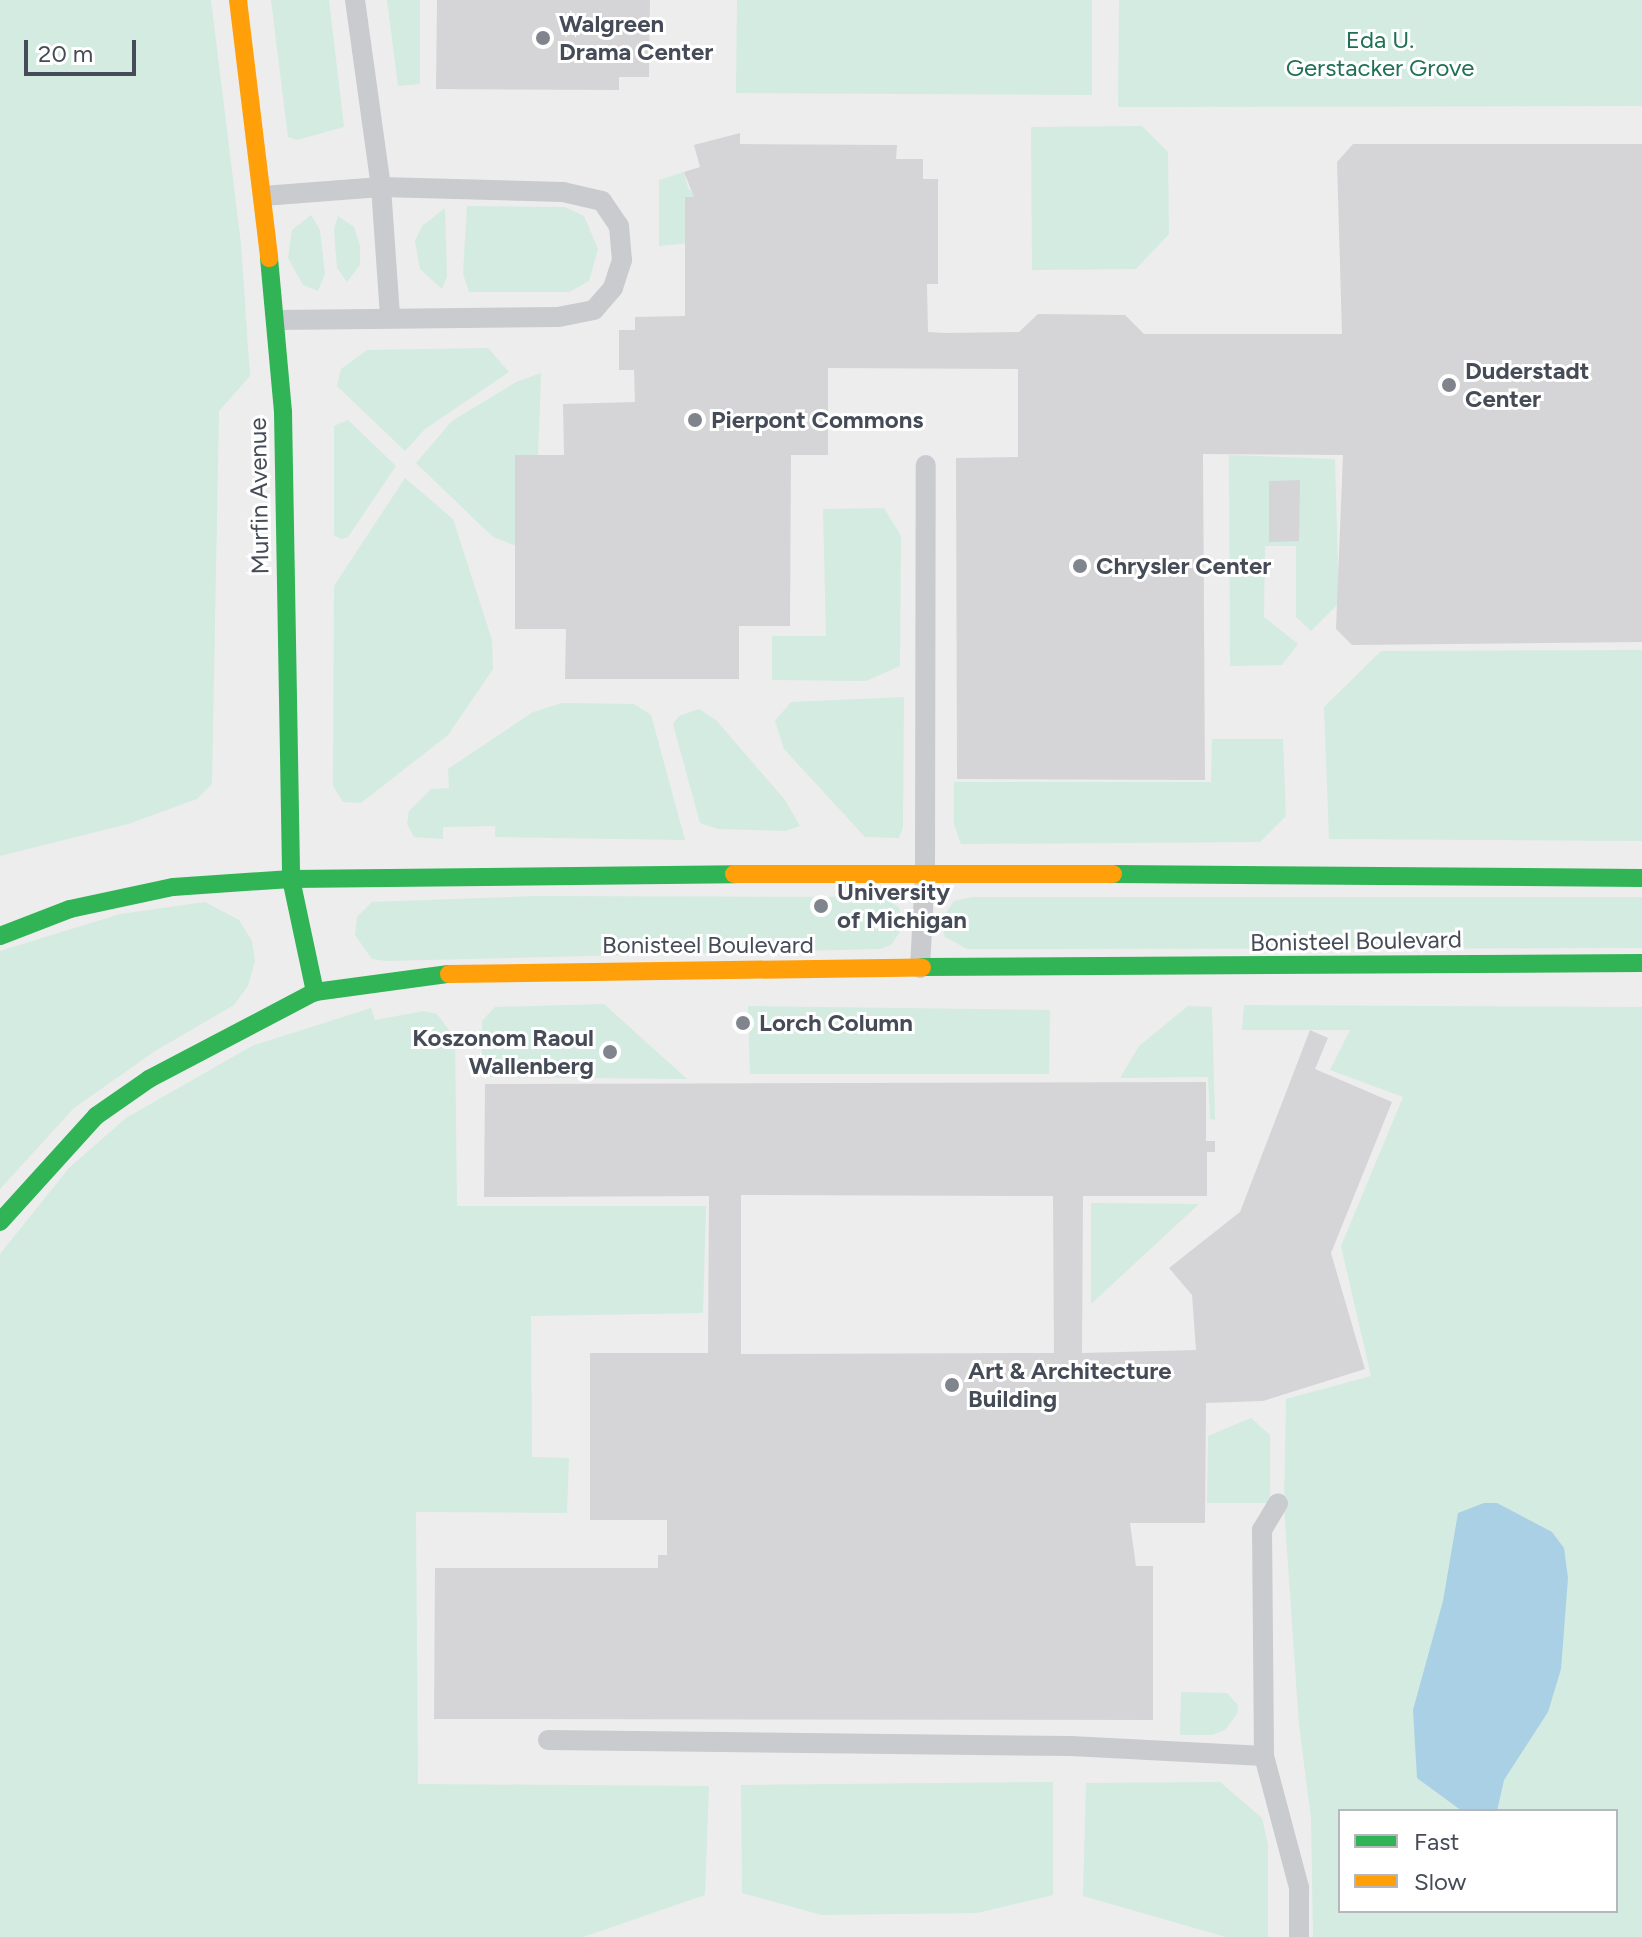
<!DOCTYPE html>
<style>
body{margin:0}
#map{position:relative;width:1642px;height:1937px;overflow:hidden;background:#ededed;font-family:Figtree,sans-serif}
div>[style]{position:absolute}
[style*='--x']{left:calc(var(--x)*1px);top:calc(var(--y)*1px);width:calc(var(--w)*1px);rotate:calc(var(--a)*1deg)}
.green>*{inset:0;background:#d3ebe0}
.water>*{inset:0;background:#aad0e5}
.building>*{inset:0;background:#d5d5d7}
.lane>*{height:20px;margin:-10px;padding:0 10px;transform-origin:10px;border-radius:10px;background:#c9cbce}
.fast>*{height:18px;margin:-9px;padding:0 9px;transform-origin:9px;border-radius:9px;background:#30b455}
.slow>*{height:18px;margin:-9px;padding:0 9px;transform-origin:9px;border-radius:9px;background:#ff9f0a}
.dots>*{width:22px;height:22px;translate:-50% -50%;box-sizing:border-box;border:4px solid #fff;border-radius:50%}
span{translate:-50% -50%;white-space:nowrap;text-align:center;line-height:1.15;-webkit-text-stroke:6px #fff;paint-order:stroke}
.poi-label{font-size:24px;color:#464c57;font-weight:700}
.left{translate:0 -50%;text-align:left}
.right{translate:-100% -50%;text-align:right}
.park-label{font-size:24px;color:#1f7054}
.street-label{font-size:24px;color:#464c57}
.legend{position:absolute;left:1338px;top:1809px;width:280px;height:104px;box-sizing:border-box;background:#fff;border:2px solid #b5b7bc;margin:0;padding:10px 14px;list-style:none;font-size:24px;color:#464c57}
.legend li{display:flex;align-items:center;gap:16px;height:40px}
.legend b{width:40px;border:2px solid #b5b7bc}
.scale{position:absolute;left:24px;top:40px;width:112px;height:36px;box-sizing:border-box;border:4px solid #464c57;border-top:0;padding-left:10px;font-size:24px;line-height:28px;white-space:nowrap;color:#464c57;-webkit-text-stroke:6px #fff;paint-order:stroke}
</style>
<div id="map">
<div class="green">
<i style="clip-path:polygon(0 0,211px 0,241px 244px,250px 376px,219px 411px,212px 784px,197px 799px,128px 824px,0 856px)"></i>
<i style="clip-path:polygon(271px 0,329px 0,344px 127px,297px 140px,288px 137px)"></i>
<i style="clip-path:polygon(387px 0,420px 0,420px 84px,398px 86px)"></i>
<i style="clip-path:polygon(737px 0,1092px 0,1092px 95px,736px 93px)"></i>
<i style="clip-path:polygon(1119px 0,1642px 0,1642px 106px,1118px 107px)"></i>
<i style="clip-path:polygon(1142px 126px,1168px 152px,1169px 234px,1136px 269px,1032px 270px,1031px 127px)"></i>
<i style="clip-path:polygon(684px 172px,688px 188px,706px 207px,700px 242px,659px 246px,659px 180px)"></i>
<i style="clip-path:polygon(467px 206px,565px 207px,584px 216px,598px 249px,589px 281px,569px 292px,469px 292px,463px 274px)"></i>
<i style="clip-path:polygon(445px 208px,447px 277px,442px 289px,420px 269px,415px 241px,422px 226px)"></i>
<i style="clip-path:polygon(311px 215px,320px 230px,325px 274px,318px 291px,303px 285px,288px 258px,292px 230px)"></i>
<i style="clip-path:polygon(338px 216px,354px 227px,360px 246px,360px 265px,347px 282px,337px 268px,334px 229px)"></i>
<i style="clip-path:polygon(488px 348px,509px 372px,425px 429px,405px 451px,337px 386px,341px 369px,367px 350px)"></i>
<i style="clip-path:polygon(541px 373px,538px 454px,525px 549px,493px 537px,416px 463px,452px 421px,516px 382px)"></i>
<i style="clip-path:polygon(348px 420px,396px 466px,348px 537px,341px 539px,334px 535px,334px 426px)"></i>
<i style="clip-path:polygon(1229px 455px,1335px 459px,1339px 603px,1311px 631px,1296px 617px,1296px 546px,1265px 546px,1264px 617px,1298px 644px,1282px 665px,1230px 666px)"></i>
<i style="clip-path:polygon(405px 478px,453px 519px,492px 640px,493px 669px,448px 735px,361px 803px,343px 802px,333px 786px,334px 586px)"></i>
<i style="clip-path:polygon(884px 508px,901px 536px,900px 666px,866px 681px,772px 680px,772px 636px,826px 636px,823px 509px)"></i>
<i style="clip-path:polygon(1642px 650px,1642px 841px,1329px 839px,1324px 707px,1381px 651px)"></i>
<i style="clip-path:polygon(904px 697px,903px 827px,899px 838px,865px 837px,784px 749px,775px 721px,791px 702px)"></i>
<i style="clip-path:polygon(562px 703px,634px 704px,651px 715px,685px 840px,495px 837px,495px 826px,443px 827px,443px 839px,414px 837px,407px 824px,409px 811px,431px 789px,449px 788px,448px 769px,533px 712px)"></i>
<i style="clip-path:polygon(699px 709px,716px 720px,785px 800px,800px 826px,786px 831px,718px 829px,700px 823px,673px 724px,679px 716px)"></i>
<i style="clip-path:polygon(1212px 739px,1283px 739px,1286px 816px,1260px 842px,961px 844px,954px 824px,954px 782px,1211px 782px)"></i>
<i style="clip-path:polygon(535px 896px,881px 897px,899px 907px,902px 929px,891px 945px,880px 949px,386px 961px,372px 959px,355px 935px,357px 917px,372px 902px)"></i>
<i style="clip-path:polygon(973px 897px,1642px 897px,1642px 948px,967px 949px,945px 937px,941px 920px,954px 901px)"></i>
<i style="clip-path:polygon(205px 902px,239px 920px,252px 941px,255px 961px,248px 986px,234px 1005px,155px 1051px,74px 1108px,0 1189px,0 951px,120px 914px)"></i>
<i style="clip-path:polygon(604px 1004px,687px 1079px,482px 1077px,482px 1021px,495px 1007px)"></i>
<i style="clip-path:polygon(evenodd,1244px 1005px,1642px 1007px,1642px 1937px,1313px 1937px,1311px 1818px,1299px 1725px,1284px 1507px,1286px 1399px,1371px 1376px,1341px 1246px,1403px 1097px,1330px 1070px,1350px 1030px,1242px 1030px,1244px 1005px,1340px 1811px,1616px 1811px,1616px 1911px,1340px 1911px,1340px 1811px)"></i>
<i style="clip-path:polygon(748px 1006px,1050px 1010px,1049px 1074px,750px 1074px)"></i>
<i style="clip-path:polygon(1188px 1006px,1212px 1007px,1215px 1120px,1210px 1119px,1208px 1077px,1120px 1078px,1139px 1046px)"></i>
<i style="clip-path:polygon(371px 1008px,375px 1020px,424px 1011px,437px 1014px,455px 1038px,457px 1206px,706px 1206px,703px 1313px,531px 1316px,532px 1457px,569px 1458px,567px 1513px,416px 1512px,418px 1784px,709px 1786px,705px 1895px,583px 1937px,0 1937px,0 1254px,69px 1168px,126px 1118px,252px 1046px)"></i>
<i style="clip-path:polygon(1091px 1203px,1199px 1204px,1091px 1304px)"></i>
<i style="clip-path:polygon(1251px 1418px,1270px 1435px,1270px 1503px,1207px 1503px,1208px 1436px)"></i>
<i style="clip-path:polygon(1181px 1692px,1227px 1693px,1238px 1705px,1237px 1714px,1225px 1730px,1212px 1735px,1180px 1735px)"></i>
<i style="clip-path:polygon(1053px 1782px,1053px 1895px,977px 1913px,822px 1915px,742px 1893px,741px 1785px)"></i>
<i style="clip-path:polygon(1220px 1782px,1262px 1818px,1268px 1845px,1268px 1937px,1226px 1937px,1083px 1896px,1086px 1783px)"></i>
</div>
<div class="water">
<i style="clip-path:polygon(1484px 1503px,1497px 1503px,1552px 1532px,1564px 1548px,1568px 1578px,1561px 1669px,1548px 1712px,1504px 1780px,1497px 1811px,1462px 1811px,1417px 1778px,1413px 1710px,1443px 1601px,1458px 1513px)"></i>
</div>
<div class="building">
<i style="clip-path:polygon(437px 0,650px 0,649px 77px,619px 77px,619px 90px,436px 89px)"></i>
<i style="clip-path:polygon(740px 133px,740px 144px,897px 145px,896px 159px,923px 159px,923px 179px,938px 179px,938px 284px,927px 284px,928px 332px,945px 333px,1019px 332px,1038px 314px,1125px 315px,1144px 334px,1342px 334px,1337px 162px,1353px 144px,1642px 144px,1642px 642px,1352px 645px,1336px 629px,1343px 455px,1203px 454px,1205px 780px,957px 779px,956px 458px,1018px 457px,1018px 369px,828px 368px,828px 455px,791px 455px,790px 626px,739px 626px,739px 679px,565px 679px,566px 629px,515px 629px,515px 455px,564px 455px,563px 404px,635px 402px,634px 370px,619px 370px,619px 330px,635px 330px,635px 317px,685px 316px,685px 197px,694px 197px,684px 172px,700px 167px,694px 145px)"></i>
<i style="clip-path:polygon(1300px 480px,1299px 541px,1269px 542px,1269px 481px)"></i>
<i style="clip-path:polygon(evenodd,1310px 1030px,1328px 1038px,1315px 1069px,1392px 1102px,1331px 1253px,1365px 1369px,1263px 1401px,1206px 1403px,1205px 1523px,1130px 1523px,1136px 1566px,1153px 1566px,1153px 1720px,434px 1719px,435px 1568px,658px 1568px,658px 1555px,667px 1555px,667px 1520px,590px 1520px,590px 1353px,708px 1353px,709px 1196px,484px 1197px,485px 1084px,1206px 1082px,1206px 1141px,1215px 1141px,1215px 1152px,1207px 1152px,1207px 1196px,1083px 1196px,1082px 1353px,1196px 1350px,1192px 1295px,1169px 1268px,1240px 1212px,1310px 1030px,741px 1195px,1053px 1196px,1054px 1353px,741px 1354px,741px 1195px)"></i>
</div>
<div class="lane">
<i style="--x:355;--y:0;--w:189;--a:82.1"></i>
<i style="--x:381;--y:187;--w:128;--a:86"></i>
<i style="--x:263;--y:196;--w:118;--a:-4.4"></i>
<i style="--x:381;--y:187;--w:182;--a:1.6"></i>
<i style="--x:563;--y:192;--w:40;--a:13"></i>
<i style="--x:602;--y:201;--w:30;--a:56"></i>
<i style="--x:619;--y:226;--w:34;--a:85"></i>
<i style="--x:622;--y:260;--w:29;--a:108"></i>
<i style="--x:613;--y:288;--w:29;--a:131"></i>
<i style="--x:594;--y:310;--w:37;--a:169"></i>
<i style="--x:558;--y:317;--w:282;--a:179.4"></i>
<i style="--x:920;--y:968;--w:95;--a:-87"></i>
<i style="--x:925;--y:873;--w:408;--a:-89.9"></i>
<i style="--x:548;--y:1740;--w:523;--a:0.66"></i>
<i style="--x:1071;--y:1746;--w:193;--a:3"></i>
<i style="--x:1264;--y:1756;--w:137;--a:75.1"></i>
<i style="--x:1299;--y:1888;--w:49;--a:90"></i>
<i style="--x:1264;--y:1756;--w:226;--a:-90.5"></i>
<i style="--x:1262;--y:1530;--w:31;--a:-59"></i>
</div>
<div class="fast">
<i style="--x:269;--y:258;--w:155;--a:84.8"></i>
<i style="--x:283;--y:412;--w:467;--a:89"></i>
<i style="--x:291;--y:879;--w:116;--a:78"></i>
<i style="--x:1113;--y:874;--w:529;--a:0.43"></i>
<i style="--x:0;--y:936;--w:75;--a:-21.1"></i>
<i style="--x:70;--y:909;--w:105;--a:-12.1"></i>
<i style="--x:173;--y:887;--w:118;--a:-3.9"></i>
<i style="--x:291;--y:879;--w:443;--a:-0.6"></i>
<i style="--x:922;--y:967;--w:720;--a:-0.32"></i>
<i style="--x:0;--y:1222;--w:143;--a:-47.8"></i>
<i style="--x:96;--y:1116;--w:65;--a:-34.9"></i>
<i style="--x:149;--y:1079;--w:187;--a:-27.7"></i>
<i style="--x:315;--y:992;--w:135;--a:-7.7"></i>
</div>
<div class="slow">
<i style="--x:238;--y:0;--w:260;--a:83.1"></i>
<i style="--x:734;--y:874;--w:379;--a:0"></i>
<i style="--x:449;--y:974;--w:473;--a:-0.8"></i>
</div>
<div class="dots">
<i style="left:543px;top:38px;background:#80848c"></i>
<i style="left:1449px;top:385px;background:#80848c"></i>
<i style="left:695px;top:420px;background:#80848c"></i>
<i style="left:1080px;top:566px;background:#80848c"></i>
<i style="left:821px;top:906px;background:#80848c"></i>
<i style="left:743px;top:1023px;background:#80848c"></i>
<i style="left:610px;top:1052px;background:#80848c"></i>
<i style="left:952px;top:1385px;background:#80848c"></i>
</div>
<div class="poi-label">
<span class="left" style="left:559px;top:38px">Walgreen<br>Drama Center</span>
<span class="left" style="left:1465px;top:385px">Duderstadt<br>Center</span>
<span class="left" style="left:711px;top:420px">Pierpont Commons</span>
<span class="left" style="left:1096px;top:566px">Chrysler Center</span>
<span class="left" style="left:837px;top:906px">University<br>of Michigan</span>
<span class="left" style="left:759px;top:1023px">Lorch Column</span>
<span class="right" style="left:594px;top:1052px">Koszonom Raoul<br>Wallenberg</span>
<span class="left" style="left:968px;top:1385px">Art &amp; Architecture<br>Building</span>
</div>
<div class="park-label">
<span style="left:1380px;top:54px">Eda U.<br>Gerstacker Grove</span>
</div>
<div class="street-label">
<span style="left:259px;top:496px;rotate:-91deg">Murfin Avenue</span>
<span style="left:1356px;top:941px;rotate:-1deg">Bonisteel Boulevard</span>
<span style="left:708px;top:945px">Bonisteel Boulevard</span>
</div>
<ul class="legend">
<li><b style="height:10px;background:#30b455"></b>Fast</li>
<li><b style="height:10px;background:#ff9f0a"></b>Slow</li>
</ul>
<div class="scale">20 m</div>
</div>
